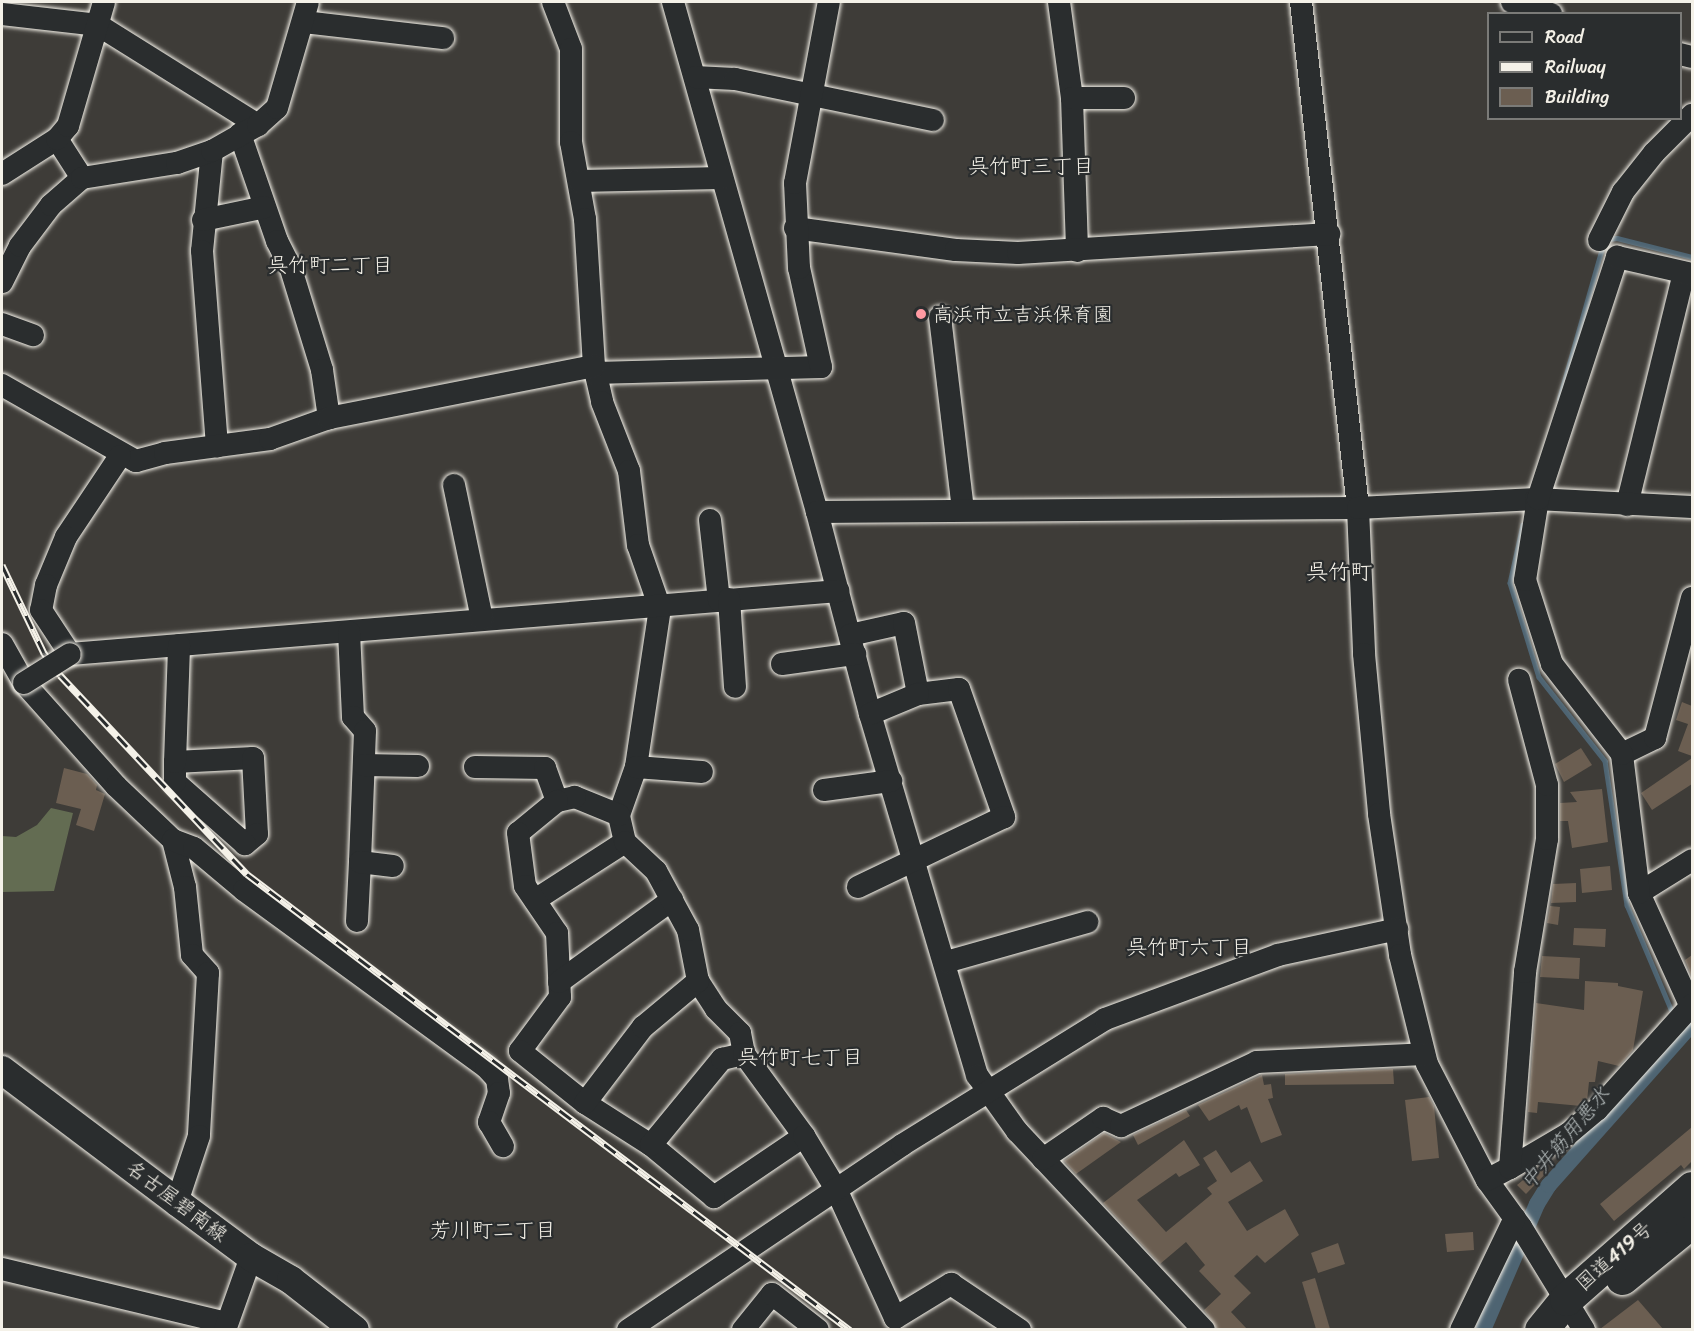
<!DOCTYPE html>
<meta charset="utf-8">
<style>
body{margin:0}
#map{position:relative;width:1694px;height:1331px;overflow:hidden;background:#3e3c38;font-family:Sriracha,"Klee One",sans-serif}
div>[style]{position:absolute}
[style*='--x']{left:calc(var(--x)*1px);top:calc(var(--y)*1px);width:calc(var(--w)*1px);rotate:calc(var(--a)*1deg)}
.green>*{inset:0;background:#636c52}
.stream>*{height:4.5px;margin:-2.25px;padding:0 2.25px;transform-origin:2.25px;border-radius:2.25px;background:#4e6472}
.canal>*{height:16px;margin:-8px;padding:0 8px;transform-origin:8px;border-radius:8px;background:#4e6472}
.building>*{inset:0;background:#6b5e51}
.roads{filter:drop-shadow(0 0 2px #f4f1e8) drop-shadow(0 0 2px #f4f1e8)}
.minor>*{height:22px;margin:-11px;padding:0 11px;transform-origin:11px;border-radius:11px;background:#2a2d2e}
.major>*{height:28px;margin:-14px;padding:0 14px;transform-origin:14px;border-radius:14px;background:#2a2d2e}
.highway>*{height:33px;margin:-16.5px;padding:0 16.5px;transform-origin:16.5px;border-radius:16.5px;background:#2a2d2e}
.rail>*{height:7px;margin-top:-3.5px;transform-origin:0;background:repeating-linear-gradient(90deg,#2a2d2e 0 14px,#f4f1e8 0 28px);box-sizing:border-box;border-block:2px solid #f4f1e8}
.bridges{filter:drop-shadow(0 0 2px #f4f1e8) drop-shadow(0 0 2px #f4f1e8)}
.minor-bridge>*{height:22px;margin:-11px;padding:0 11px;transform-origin:11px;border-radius:11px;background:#2a2d2e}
.dots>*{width:16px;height:16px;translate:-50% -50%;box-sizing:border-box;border:3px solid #2a2d2e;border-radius:50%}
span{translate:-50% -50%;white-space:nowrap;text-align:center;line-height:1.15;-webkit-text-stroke:4.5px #2a2d2e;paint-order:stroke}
.poi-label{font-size:20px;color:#f4f1e8}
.left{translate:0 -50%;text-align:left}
.street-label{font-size:20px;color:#f4f1e8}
.neighbourhood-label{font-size:21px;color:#f4f1e8}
.water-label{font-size:21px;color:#b2b9b9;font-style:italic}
.quarter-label{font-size:22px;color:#f4f1e8}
.frame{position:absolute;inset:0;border:3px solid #f4f1e8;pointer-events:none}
.legend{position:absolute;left:1487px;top:12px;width:195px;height:108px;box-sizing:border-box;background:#2a2d2e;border:2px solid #7b7b78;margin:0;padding:8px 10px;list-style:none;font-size:18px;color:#f4f1e8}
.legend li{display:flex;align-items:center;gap:12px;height:30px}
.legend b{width:30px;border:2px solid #7b7b78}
</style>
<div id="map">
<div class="green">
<i style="clip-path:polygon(51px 808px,73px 813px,54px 891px,2px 892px,2px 836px,16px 837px,37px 825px)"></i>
</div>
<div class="stream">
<i style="--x:1608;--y:239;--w:9;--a:-6"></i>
<i style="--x:1617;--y:238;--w:77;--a:14.2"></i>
<i style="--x:1559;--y:399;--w:160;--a:-74.1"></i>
<i style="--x:1523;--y:525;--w:59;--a:102.6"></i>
<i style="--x:1510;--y:583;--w:98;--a:72.9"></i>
<i style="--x:1539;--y:677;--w:107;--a:51.8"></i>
<i style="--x:1605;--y:761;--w:146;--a:81.3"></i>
<i style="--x:1627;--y:905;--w:113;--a:67.1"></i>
</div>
<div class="canal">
<i style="--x:1483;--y:1330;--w:137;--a:-66.8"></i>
<i style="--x:1537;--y:1204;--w:22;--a:-58"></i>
<i style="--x:1549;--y:1185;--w:215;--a:-48.4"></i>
</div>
<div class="building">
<i style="clip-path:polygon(1682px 702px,1692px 706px,1692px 756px,1678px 751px,1688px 724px,1676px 720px)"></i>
<i style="clip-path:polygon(1581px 748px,1592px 765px,1564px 782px,1555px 764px)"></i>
<i style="clip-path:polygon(1692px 758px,1692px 784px,1652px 810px,1641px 793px)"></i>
<i style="clip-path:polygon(64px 768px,87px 774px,97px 785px,96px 790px,105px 794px,94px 831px,76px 825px,81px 809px,56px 803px)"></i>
<i style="clip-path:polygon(1602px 789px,1608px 842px,1572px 848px,1568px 821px,1560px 821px,1560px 803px,1577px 802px,1570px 792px)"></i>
<i style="clip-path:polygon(1610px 866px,1612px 890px,1582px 893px,1580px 869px)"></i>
<i style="clip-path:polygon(1576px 883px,1576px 902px,1551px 903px,1553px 884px)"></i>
<i style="clip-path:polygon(1550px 906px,1560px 907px,1558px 925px,1547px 923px)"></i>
<i style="clip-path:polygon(1574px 928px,1606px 929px,1605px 947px,1573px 945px)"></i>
<i style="clip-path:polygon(1692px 955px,1692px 978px,1685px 960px)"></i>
<i style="clip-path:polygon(1542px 956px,1580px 958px,1579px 979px,1540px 977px)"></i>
<i style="clip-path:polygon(1585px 981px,1618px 983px,1618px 986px,1643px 991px,1633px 1050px,1619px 1066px,1598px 1061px,1595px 1082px,1589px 1082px,1587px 1101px,1581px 1106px,1538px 1102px,1537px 1113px,1528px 1112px,1536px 1003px,1584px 1010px)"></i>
<i style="clip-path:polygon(1393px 1069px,1394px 1084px,1285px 1085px,1285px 1074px)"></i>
<i style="clip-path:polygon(1262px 1075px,1264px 1085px,1271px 1084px,1273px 1098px,1268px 1099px,1282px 1135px,1261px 1143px,1247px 1107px,1241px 1110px,1239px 1105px,1209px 1121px,1198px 1105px)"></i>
<i style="clip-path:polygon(1429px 1097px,1434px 1106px,1439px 1158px,1412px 1161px,1405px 1100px)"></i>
<i style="clip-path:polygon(1186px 1110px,1190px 1116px,1138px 1145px,1133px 1135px)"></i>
<i style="clip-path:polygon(1692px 1127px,1692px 1161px,1684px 1169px,1681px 1165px,1614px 1221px,1600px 1204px)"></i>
<i style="clip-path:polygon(1104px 1133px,1121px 1142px,1076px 1174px,1064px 1161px)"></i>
<i style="clip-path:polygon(1184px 1140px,1200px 1165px,1179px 1177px,1176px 1173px,1137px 1200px,1166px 1232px,1212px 1194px,1207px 1188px,1217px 1181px,1203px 1158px,1216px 1150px,1231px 1173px,1250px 1161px,1263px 1181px,1228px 1202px,1247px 1231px,1285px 1209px,1299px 1235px,1265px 1263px,1257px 1255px,1234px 1276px,1251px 1293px,1231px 1312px,1247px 1329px,1217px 1329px,1204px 1310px,1221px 1294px,1199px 1271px,1205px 1265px,1186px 1242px,1160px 1264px,1103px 1203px)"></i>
<i style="clip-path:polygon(1543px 1164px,1549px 1170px,1526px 1194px,1517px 1185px)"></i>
<i style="clip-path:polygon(1473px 1232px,1474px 1250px,1447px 1252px,1445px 1234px)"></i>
<i style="clip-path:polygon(1338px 1243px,1345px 1264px,1318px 1273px,1311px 1253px)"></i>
<i style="clip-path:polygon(1315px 1278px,1330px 1329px,1316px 1329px,1302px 1282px)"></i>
<i style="clip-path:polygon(1638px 1300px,1663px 1329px,1600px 1329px)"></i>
</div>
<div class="roads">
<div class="minor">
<i style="--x:553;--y:2;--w:50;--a:69"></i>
<i style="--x:571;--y:49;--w:93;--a:90"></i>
<i style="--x:571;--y:142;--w:78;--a:79.7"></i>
<i style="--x:585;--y:219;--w:147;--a:86.5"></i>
<i style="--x:594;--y:366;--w:37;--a:77"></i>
<i style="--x:602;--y:402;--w:74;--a:68.6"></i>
<i style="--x:629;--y:471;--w:75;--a:83.1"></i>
<i style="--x:638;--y:545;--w:67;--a:70.8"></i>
<i style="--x:660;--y:608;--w:161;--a:98.6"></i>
<i style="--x:636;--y:767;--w:51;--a:109.5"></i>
<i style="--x:673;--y:2;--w:530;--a:74.23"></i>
<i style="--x:817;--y:512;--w:209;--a:75.3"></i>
<i style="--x:870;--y:714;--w:377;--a:73.5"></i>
<i style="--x:977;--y:1075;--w:69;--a:54.5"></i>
<i style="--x:1017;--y:1131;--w:273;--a:46.8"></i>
<i style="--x:1059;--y:2;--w:97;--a:82.3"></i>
<i style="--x:1072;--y:98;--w:153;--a:88.1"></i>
<i style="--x:1301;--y:2;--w:509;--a:83.57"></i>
<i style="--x:1358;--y:508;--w:146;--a:87.6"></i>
<i style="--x:1364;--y:654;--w:161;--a:84.6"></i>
<i style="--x:1379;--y:814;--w:143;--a:81.5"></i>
<i style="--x:1400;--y:955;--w:112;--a:76.1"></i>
<i style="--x:1427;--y:1064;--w:131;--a:62.7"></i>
<i style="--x:1487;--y:1180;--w:58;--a:54.1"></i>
<i style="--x:1521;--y:1227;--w:121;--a:58.5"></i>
<i style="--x:1512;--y:2;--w:41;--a:17.1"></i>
<i style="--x:2;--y:14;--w:97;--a:6.5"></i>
<i style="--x:98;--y:25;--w:189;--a:32"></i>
<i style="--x:304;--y:22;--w:140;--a:6.6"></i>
<i style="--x:1680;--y:54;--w:12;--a:14"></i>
<i style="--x:695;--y:77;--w:40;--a:2.9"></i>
<i style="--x:735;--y:79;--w:202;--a:11.7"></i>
<i style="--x:1072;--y:98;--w:52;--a:0"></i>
<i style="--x:240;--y:134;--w:113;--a:70.9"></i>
<i style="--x:277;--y:241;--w:31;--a:63"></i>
<i style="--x:291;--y:269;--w:106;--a:72.9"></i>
<i style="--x:322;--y:370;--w:49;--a:81.7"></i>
<i style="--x:212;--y:151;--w:100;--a:95.7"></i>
<i style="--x:202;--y:251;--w:196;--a:85.6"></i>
<i style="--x:2;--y:174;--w:65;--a:-32.5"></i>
<i style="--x:82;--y:178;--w:46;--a:-122.7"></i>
<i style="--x:57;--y:139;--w:17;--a:-50"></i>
<i style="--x:68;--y:126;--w:129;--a:-73.8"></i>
<i style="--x:579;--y:181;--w:143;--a:-1.2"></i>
<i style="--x:203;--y:220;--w:63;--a:-11.8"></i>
<i style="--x:795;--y:228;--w:162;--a:7.8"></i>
<i style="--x:956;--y:250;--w:62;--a:2.8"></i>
<i style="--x:1018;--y:253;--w:312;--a:-3.5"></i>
<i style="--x:1599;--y:240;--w:54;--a:-63.4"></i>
<i style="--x:1623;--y:192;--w:50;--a:-51.5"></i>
<i style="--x:1654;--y:153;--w:54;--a:-45"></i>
<i style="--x:2;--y:282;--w:40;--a:-63.4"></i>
<i style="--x:20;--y:246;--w:51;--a:-52.9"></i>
<i style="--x:51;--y:205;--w:41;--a:-41.1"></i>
<i style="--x:82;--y:178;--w:96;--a:-9"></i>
<i style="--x:177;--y:163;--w:37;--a:-19"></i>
<i style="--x:212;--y:151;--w:53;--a:-29.5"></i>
<i style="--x:258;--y:125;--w:25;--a:-42"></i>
<i style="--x:277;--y:108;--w:110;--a:-73.7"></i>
<i style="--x:940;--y:317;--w:193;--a:83.2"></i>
<i style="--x:2;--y:324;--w:33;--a:20"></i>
<i style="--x:596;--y:373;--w:225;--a:-1.5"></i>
<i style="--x:821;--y:367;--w:101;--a:-102.5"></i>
<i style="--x:799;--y:268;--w:85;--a:-92.7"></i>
<i style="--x:795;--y:183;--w:184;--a:-79.4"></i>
<i style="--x:2;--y:385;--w:154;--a:29.6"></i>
<i style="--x:136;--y:461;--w:30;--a:-15"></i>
<i style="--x:165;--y:453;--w:106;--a:-7.6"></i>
<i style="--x:270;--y:439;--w:63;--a:-19.6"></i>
<i style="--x:329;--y:418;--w:270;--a:-11.1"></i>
<i style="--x:120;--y:456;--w:97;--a:123.7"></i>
<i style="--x:66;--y:537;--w:52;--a:112.6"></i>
<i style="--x:46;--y:585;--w:25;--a:101"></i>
<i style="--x:41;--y:610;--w:53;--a:56.6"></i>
<i style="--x:70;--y:654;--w:771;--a:-4.69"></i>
<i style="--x:454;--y:485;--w:137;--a:78.2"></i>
<i style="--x:1627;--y:505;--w:239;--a:-76.2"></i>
<i style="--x:817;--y:512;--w:541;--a:-0.42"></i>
<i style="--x:1358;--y:508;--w:178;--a:-2.9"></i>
<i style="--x:1536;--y:499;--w:156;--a:2.9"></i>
<i style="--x:710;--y:520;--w:81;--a:83.6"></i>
<i style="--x:729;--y:599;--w:88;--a:86.1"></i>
<i style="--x:349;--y:632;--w:85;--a:87.3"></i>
<i style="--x:353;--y:717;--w:18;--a:49"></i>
<i style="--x:365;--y:731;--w:131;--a:92.2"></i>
<i style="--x:850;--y:635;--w:55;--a:-12.5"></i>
<i style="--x:904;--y:623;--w:72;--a:78.8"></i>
<i style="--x:918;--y:694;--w:41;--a:-7"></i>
<i style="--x:959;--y:689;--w:136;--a:70.6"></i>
<i style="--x:1004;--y:817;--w:162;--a:154.4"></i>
<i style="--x:2;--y:644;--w:45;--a:60.6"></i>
<i style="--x:24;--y:683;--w:138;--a:48.2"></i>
<i style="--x:116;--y:786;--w:79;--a:43.5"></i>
<i style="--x:173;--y:840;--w:49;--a:75.7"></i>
<i style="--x:185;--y:887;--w:68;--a:84.1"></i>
<i style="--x:192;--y:955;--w:24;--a:48"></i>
<i style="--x:208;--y:973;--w:163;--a:93.2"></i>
<i style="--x:199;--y:1136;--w:70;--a:108.4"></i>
<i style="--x:782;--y:664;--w:74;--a:-7.8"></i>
<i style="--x:870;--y:714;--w:52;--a:-22.6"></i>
<i style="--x:1622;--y:754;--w:37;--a:-26"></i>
<i style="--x:1655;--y:738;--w:145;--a:-75.2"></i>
<i style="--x:175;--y:762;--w:78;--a:-2.9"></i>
<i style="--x:253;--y:758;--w:76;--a:87"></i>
<i style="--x:257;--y:834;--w:16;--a:140"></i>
<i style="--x:245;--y:844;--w:94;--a:-138.5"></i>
<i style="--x:175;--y:782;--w:20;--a:-90"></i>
<i style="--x:175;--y:762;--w:117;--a:-88"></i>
<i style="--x:364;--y:765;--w:54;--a:1.1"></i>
<i style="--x:475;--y:767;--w:70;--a:0.8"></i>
<i style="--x:545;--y:768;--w:35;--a:70"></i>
<i style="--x:636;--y:767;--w:66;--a:4.3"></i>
<i style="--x:824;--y:790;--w:68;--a:-7.7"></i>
<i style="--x:173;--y:840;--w:22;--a:21"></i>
<i style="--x:194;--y:848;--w:65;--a:40"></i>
<i style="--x:244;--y:890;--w:300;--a:36.2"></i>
<i style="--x:486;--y:1067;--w:16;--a:47"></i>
<i style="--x:497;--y:1079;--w:14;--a:82"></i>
<i style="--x:499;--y:1093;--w:31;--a:109"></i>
<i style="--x:489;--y:1122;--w:28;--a:60"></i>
<i style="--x:1639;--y:893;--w:62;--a:-31.9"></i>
<i style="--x:535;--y:900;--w:107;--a:-32.8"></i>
<i style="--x:625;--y:842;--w:28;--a:-103"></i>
<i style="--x:619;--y:815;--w:48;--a:-157.8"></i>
<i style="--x:575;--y:797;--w:18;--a:167"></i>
<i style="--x:557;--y:801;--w:50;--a:140.6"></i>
<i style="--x:518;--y:833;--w:53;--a:82.5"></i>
<i style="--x:525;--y:886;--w:57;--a:55.8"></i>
<i style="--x:557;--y:933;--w:64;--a:87.3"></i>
<i style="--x:560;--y:997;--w:67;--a:126.5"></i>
<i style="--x:520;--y:1051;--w:83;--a:38.7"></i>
<i style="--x:585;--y:1103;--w:78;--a:32.5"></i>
<i style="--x:357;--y:921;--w:59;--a:-87.1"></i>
<i style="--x:360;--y:862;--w:33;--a:7"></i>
<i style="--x:946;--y:962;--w:147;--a:-15.8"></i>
<i style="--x:698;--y:981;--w:33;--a:57"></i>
<i style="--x:716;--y:1009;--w:34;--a:45"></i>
<i style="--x:740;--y:1033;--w:21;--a:79"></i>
<i style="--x:559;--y:982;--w:140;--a:-36"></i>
<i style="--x:1691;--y:1007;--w:125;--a:-114.5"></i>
<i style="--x:1639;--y:893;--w:140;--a:-97"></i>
<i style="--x:1622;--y:754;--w:114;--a:-127.9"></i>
<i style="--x:1552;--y:664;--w:88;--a:-107.8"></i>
<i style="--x:1525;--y:580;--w:82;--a:-80.9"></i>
<i style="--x:1538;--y:499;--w:255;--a:-71.9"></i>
<i style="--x:1617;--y:257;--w:77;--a:12.8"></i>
<i style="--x:585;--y:1103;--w:96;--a:-52.7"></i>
<i style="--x:643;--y:1027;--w:72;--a:-39.9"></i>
<i style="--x:698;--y:981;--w:52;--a:-101.1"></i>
<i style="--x:688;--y:930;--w:67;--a:-118.5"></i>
<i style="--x:656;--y:871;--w:42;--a:-136.9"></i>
<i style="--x:804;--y:1136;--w:109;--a:145.9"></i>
<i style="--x:714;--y:1197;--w:82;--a:-140.5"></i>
<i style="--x:651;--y:1145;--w:112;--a:-50.5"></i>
<i style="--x:722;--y:1059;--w:23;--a:-13"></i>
<i style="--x:744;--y:1054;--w:102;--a:53.8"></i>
<i style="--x:804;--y:1136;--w:62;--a:58.9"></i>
<i style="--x:836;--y:1189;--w:142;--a:65.4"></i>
<i style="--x:895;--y:1318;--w:66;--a:-31.3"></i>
<i style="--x:951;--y:1284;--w:83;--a:33.7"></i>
<i style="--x:1043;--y:1159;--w:73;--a:-34.3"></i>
<i style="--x:1103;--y:1118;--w:20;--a:24"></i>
<i style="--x:1121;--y:1126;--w:150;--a:-25.2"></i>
<i style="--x:1257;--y:1062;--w:167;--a:-2.7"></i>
<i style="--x:1510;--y:1168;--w:67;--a:-30.4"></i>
<i style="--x:1568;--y:1134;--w:38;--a:-40"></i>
<i style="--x:1597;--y:1110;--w:142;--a:-47.9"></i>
<i style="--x:1487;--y:1180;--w:26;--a:-28"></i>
<i style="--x:1510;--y:1168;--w:197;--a:-85.6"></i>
<i style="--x:1525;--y:972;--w:135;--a:-80.6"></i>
<i style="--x:1547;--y:839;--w:54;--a:-90"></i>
<i style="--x:1547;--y:785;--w:109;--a:-104.9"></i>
<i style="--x:2;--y:1269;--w:222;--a:13.5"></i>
<i style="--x:225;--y:1330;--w:77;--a:-70.4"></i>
<i style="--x:628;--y:1330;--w:331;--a:-34"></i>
<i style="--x:902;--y:1145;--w:239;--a:-31.8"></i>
<i style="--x:1105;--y:1019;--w:184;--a:-20.3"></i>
<i style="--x:1278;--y:955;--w:122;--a:-12.3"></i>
<i style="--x:743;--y:1330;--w:46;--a:-51.1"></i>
<i style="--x:772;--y:1294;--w:58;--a:38"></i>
<i style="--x:1461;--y:1330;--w:124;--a:-64.3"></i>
</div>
<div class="major">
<i style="--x:2;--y:1070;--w:219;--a:37"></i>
<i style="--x:177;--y:1202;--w:92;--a:36.6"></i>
<i style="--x:251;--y:1257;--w:46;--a:29.9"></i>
<i style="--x:291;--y:1280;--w:81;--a:38"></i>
</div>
<div class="highway">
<i style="--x:1622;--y:1278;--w:90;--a:-39.2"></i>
<i style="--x:1541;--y:1330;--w:40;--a:-51"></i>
<i style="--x:1566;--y:1299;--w:168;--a:-41.4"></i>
</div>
</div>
<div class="rail">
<i style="--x:2;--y:565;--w:98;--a:64.5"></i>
<i style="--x:44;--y:653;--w:27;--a:54"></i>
<i style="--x:60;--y:675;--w:273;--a:46.8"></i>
<i style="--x:247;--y:874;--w:756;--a:37.1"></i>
</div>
<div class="bridges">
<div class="minor-bridge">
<i style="--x:24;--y:683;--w:54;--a:-32.2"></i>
</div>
</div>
<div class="dots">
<i style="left:921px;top:314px;background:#ff9aa2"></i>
</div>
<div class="poi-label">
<span class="left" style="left:933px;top:314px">高浜市立吉浜保育園</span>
</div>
<div class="street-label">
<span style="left:177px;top:1201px;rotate:37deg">名古屋碧南線</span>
<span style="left:1614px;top:1256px;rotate:-41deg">国道419号</span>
</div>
<div class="neighbourhood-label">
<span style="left:1031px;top:166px">呉竹町三丁目</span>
<span style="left:330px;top:265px">呉竹町二丁目</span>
<span style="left:1189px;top:947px">呉竹町六丁目</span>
<span style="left:800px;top:1057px">呉竹町七丁目</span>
<span style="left:493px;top:1230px">芳川町二丁目</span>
</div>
<div class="water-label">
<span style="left:1565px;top:1138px;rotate:-50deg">中井筋用悪水</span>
</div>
<div class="quarter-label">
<span style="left:1339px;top:572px">呉竹町</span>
</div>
<div class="frame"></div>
<ul class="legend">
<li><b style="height:8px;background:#2a2d2e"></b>Road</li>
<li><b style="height:8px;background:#f4f1e8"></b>Railway</li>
<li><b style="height:16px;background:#6b5e51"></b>Building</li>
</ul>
</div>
